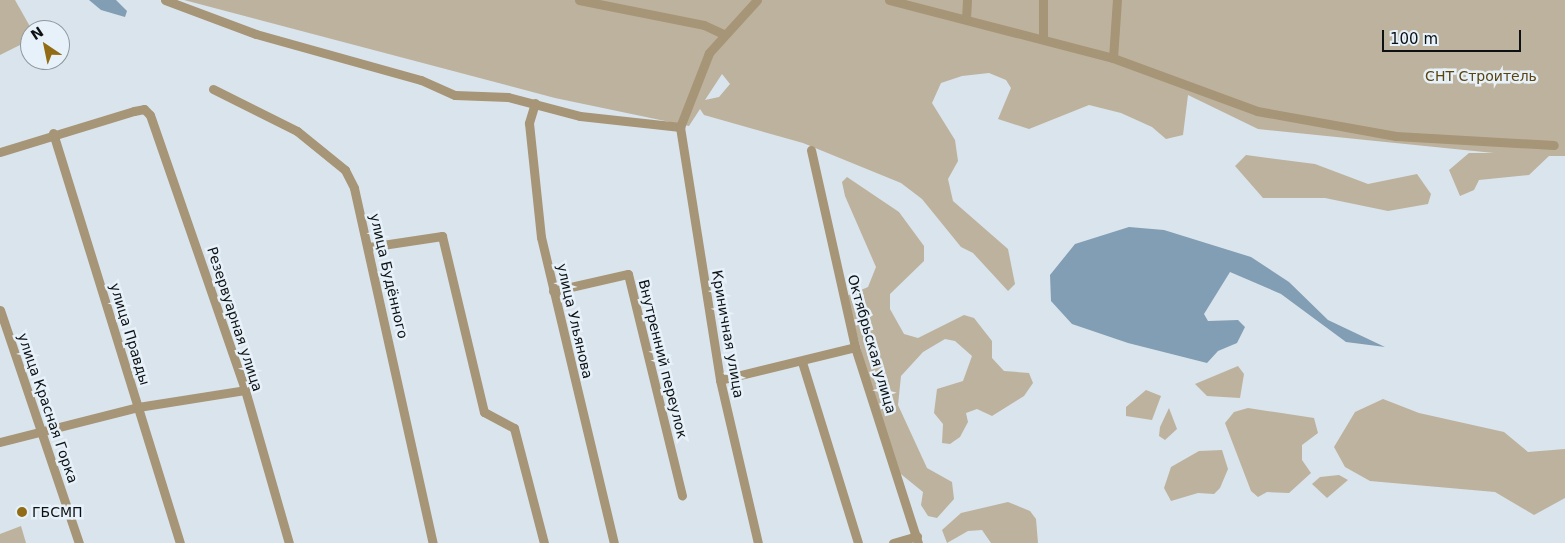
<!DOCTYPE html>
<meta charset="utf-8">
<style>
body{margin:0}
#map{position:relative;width:1565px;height:543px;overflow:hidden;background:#dae4ec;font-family:"DejaVu Sans",sans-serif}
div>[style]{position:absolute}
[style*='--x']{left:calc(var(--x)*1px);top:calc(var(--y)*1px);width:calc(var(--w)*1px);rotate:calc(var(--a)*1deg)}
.green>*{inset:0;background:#bdb29d}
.water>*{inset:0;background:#829eb4}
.street>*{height:9px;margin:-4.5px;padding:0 4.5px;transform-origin:4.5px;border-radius:4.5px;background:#a69576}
.dots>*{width:14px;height:14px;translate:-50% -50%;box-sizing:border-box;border:2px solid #e7f1f9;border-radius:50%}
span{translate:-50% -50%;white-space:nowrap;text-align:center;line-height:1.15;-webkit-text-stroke:5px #e7f1f9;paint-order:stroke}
.park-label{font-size:14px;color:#5b430d}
.street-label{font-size:14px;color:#0d1113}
.poi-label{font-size:14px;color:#0d1113}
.left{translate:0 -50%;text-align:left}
.north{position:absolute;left:20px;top:20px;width:50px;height:50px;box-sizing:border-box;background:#e7f1f9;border:1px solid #90979d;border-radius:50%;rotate:326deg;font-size:14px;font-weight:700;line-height:20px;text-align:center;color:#0d1113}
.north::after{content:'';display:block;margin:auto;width:18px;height:22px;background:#926c14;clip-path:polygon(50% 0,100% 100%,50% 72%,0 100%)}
.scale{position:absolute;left:1382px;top:30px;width:139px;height:22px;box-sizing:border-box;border:2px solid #0d1113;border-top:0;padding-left:6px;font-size:15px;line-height:18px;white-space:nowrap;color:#0d1113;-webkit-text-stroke:4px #e7f1f9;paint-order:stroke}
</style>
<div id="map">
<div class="green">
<i style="clip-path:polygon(0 0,15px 0,32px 30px,30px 40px,0 55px)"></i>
<i style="clip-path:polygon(evenodd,184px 0,1565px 0,1565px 156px,1549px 156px,1529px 175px,1479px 180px,1474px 190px,1460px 196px,1449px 170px,1469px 153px,1494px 153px,1258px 129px,1188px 95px,1183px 135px,1166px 139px,1152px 127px,1121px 113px,1089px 105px,1029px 129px,998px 119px,1011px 88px,1006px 80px,989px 73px,962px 76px,941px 83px,932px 103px,955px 140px,958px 161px,948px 179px,953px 201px,1008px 249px,1015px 284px,1008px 291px,973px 253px,961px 247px,922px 199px,901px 183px,803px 143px,704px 115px,700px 109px,689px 126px,555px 98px,184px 0,722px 74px,730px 84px,719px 97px,705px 100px,722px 74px)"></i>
<i style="clip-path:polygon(1246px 155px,1315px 164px,1368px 184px,1417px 174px,1431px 194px,1428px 204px,1388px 211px,1325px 198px,1263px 198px,1235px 166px)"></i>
<i style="clip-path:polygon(847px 177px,899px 212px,924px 246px,924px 261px,890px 294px,890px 309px,904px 334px,918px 338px,964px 315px,974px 318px,992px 341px,992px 358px,1004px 371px,1029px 373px,1033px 383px,1024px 396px,992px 416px,977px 409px,966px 413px,968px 422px,960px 437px,950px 444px,942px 443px,943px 424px,934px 413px,937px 389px,963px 381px,972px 356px,955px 341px,945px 339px,923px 352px,901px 376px,898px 405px,927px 468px,952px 482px,954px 499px,937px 518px,928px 516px,921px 505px,923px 492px,891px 466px,847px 296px,868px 287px,876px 267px,845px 196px,842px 182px)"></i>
<i style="clip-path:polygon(1238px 366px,1244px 374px,1240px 398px,1207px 396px,1195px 384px)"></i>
<i style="clip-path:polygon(1146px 390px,1161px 396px,1152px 420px,1126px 416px,1126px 407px)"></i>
<i style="clip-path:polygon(1383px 399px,1419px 413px,1504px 432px,1528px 452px,1565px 449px,1565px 498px,1534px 515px,1495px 492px,1370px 481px,1345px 467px,1334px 447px,1355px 412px)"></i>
<i style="clip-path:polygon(1169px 408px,1177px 429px,1165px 440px,1159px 436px,1160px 427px)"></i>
<i style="clip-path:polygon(1248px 408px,1314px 418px,1318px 433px,1302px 445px,1302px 460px,1311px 473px,1289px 493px,1267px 492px,1258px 497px,1251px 491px,1225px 423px,1234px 412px)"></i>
<i style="clip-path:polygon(1222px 450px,1228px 469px,1220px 488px,1214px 494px,1198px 493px,1171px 501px,1164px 488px,1171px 467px,1199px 451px)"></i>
<i style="clip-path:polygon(1339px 475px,1348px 480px,1327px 498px,1312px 484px,1320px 477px)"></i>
<i style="clip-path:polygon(1008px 502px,1030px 511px,1036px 519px,1038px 543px,991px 543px,982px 530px,968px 531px,947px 543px,942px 530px,961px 513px)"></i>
<i style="clip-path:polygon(21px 526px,26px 543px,0 543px,0 534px)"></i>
</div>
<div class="water">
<i style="clip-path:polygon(89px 0,116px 0,127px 11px,125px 17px,101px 10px)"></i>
<i style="clip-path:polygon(1129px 227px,1164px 230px,1251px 257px,1289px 282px,1328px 320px,1385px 347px,1346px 342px,1281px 294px,1230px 272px,1204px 314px,1208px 321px,1238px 320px,1245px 327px,1237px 343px,1218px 351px,1207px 363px,1128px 343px,1072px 324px,1051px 301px,1050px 275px,1075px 244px)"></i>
</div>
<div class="street">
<i style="--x:165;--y:0;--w:97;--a:20.5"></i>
<i style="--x:256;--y:34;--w:171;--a:15.6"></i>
<i style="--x:421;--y:80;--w:37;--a:24"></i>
<i style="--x:455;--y:95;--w:53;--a:2.2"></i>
<i style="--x:508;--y:97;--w:74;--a:14.8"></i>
<i style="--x:580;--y:116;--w:101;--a:6.3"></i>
<i style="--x:579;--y:0;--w:127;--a:11.3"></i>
<i style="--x:704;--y:25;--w:21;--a:25"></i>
<i style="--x:757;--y:0;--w:72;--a:132.2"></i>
<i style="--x:709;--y:53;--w:79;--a:111.4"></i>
<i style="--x:680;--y:127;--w:256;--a:81"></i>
<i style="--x:720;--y:380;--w:167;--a:76.9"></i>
<i style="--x:889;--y:0;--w:231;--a:14.5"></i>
<i style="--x:1113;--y:58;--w:153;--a:20.2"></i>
<i style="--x:1257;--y:111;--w:141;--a:10.2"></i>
<i style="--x:1396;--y:136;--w:158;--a:3.3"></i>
<i style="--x:966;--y:19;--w:19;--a:-87"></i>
<i style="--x:1043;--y:37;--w:37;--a:-90"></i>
<i style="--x:1113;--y:58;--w:58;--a:-86.1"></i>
<i style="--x:213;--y:89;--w:94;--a:26.6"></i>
<i style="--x:297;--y:131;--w:62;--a:39.1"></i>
<i style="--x:345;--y:170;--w:20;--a:63"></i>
<i style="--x:354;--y:188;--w:364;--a:77.5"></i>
<i style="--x:535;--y:103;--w:21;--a:107"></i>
<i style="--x:529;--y:123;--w:115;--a:84"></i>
<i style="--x:541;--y:237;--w:315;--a:76.6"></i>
<i style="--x:53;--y:133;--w:429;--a:72.8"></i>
<i style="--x:811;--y:150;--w:202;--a:77.4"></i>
<i style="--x:855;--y:347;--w:206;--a:72.2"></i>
<i style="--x:0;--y:152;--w:140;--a:-17"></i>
<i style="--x:134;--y:111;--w:10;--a:-11"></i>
<i style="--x:144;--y:109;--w:8;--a:45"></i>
<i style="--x:150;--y:115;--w:291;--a:70.9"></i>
<i style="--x:245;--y:390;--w:159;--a:74"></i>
<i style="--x:369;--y:247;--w:74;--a:-8.6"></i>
<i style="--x:442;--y:236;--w:181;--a:76.6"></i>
<i style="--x:484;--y:412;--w:34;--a:28"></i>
<i style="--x:514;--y:428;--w:119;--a:75.4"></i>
<i style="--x:553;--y:291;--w:77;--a:-12.8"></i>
<i style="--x:628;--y:274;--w:228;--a:76.3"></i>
<i style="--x:0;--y:310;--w:246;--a:71.3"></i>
<i style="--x:802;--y:362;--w:189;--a:72.8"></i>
<i style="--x:720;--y:380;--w:139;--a:-13.7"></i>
<i style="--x:0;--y:442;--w:142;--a:-14.2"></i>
<i style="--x:138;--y:407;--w:108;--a:-9"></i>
<i style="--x:893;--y:543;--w:25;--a:-16"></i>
</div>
<div class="dots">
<i style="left:22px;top:512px;background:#926c14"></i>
</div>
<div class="park-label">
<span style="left:1481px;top:76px">СНТ Строитель</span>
</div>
<div class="street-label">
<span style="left:389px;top:276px;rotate:77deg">улица Будённого</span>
<span style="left:235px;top:319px;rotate:72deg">Резервуарная улица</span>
<span style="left:575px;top:321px;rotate:77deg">улица Ульянова</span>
<span style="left:130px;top:334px;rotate:73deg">улица Правды</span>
<span style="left:728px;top:334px;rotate:80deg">Криничная улица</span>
<span style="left:872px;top:344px;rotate:74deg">Октябрьская улица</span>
<span style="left:663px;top:359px;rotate:76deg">Внутренний переулок</span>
<span style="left:48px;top:408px;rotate:71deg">улица Красная Горка</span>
</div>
<div class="poi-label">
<span class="left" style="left:32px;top:512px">ГБСМП</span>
</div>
<div class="north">N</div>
<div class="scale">100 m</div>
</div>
